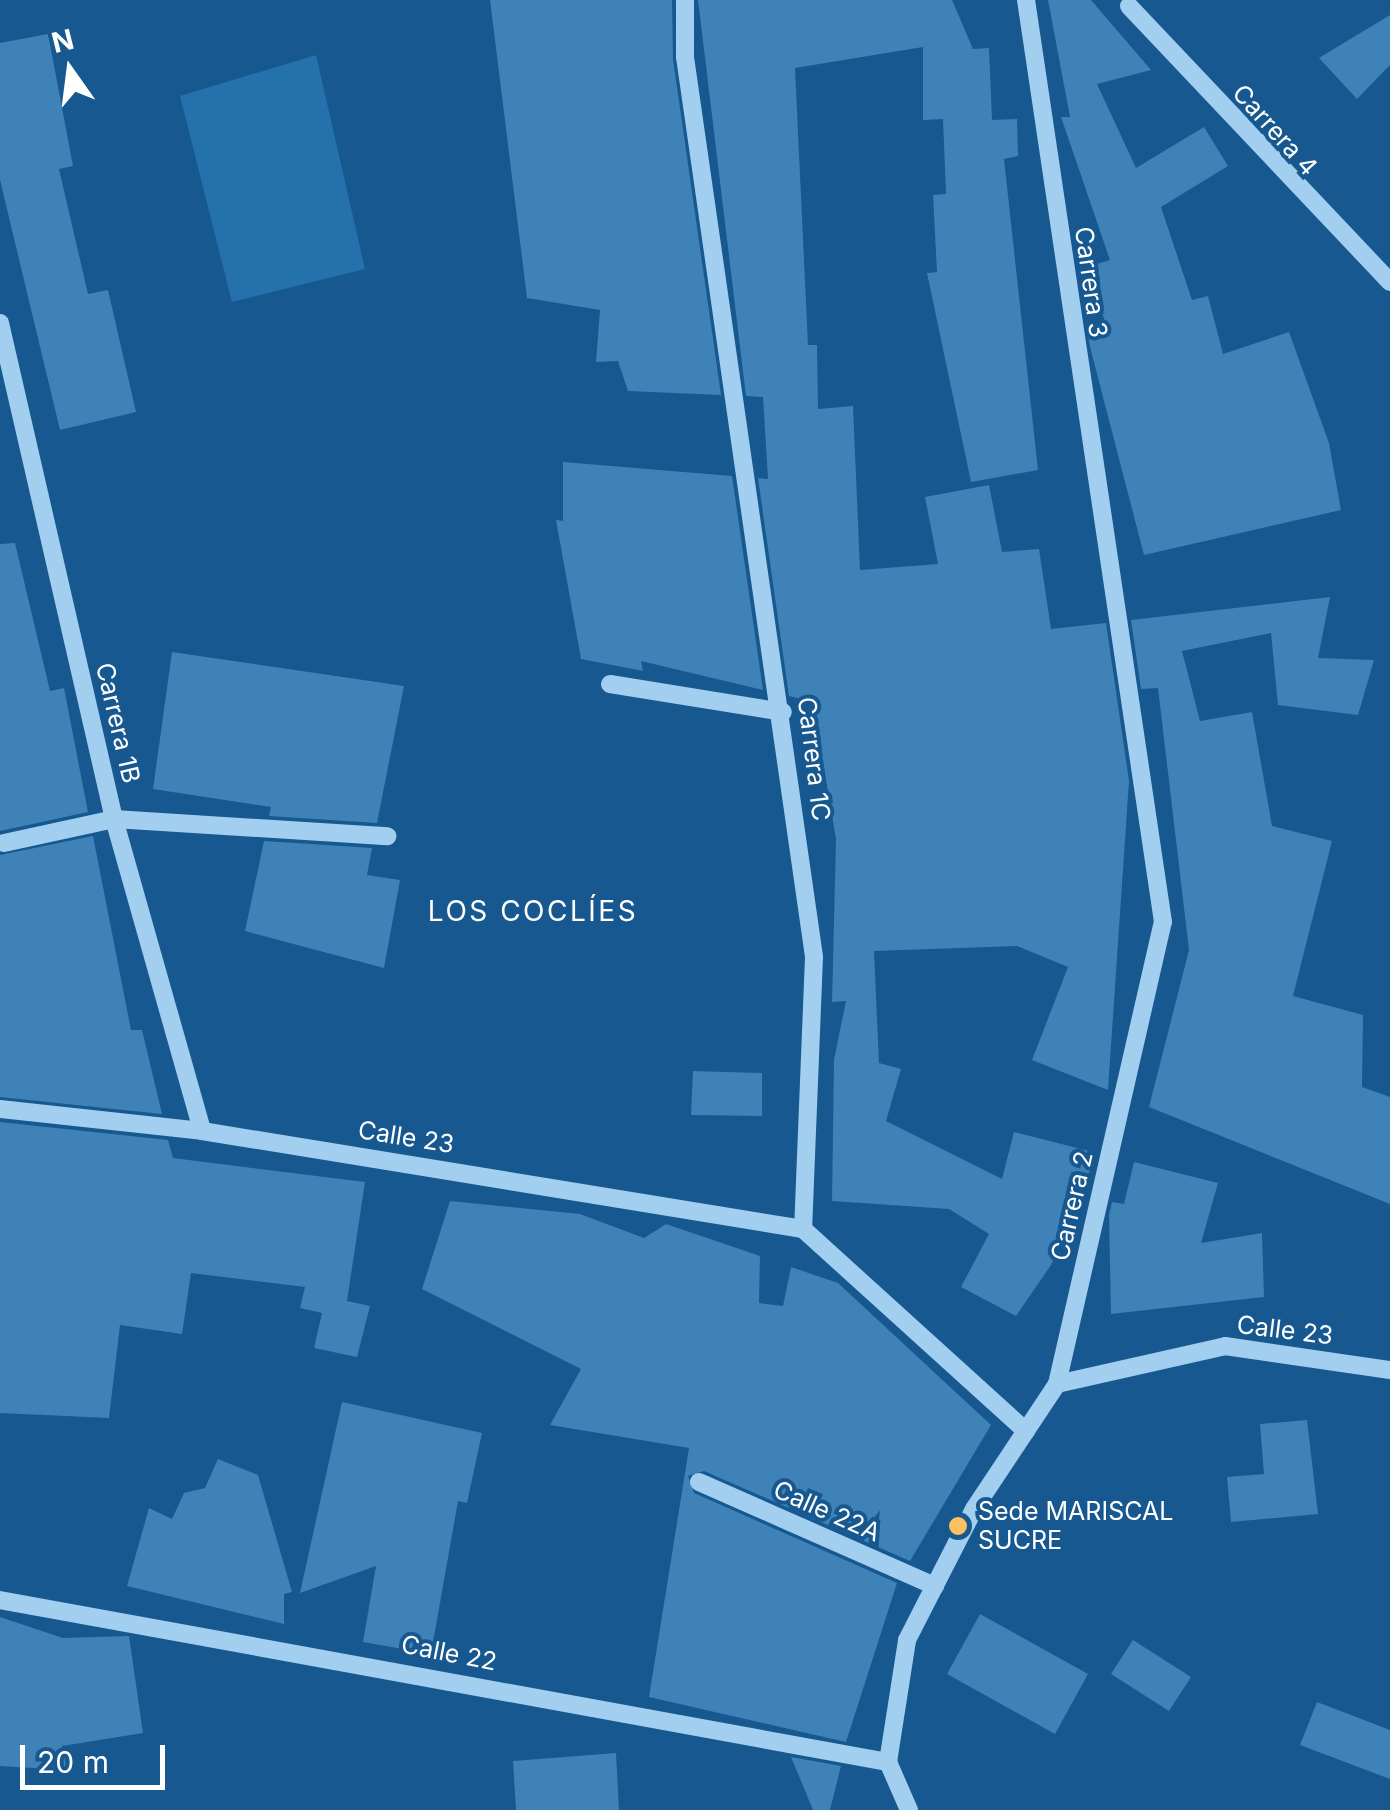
<!DOCTYPE html>
<meta charset="utf-8">
<style>
body{margin:0}
#map{position:relative;width:1390px;height:1810px;overflow:hidden;background:#16588f;font-family:Inter,sans-serif}
div>[style]{position:absolute}
[style*='--x']{left:calc(var(--x)*1px);top:calc(var(--y)*1px);width:calc(var(--w)*1px);rotate:calc(var(--a)*1deg)}
.green>*{inset:0;background:#2571ac}
.building>*{inset:0;background:#3e82b8}
.minor>*{height:18px;margin:-9px;padding:0 9px;transform-origin:9px;border-radius:9px;background:#a2cef0}
.dots>*{width:28px;height:28px;translate:-50% -50%;box-sizing:border-box;border:5px solid #16588f;border-radius:50%}
span{translate:-50% -50%;white-space:nowrap;text-align:center;line-height:1.15;-webkit-text-stroke:8px #16588f;paint-order:stroke}
.street-label{font-size:25px;color:#fff}
.poi-label{font-size:25px;color:#fff}
.left{translate:0 -50%;text-align:left}
.neighbourhood-label{font-size:28px;color:#fff;letter-spacing:2.5px}
.north{position:absolute;left:20px;top:20px;width:100px;height:100px;-webkit-text-stroke:8px #16588f;paint-order:stroke;rotate:346deg;font-size:28px;font-weight:700;line-height:40px;text-align:center;color:#fff}
.north::after{content:'';display:block;margin:auto;width:35px;height:45px;background:#fff;clip-path:polygon(50% 0,100% 100%,50% 72%,0 100%)}
.scale{position:absolute;left:20px;top:1745px;width:145px;height:45px;box-sizing:border-box;border:5px solid #fff;border-top:0;padding-left:12px;font-size:30px;line-height:35px;white-space:nowrap;color:#fff;-webkit-text-stroke:8px #16588f;paint-order:stroke}
</style>
<div id="map">
<div class="green">
<i style="clip-path:polygon(316px 55px,365px 269px,232px 302px,180px 96px)"></i>
</div>
<div class="building">
<i style="clip-path:polygon(490px 0,672px 0,673px 59px,721px 395px,628px 391px,618px 361px,596px 362px,600px 310px,527px 298px)"></i>
<i style="clip-path:polygon(698px 0,952px 0,973px 49px,989px 48px,992px 120px,1017px 119px,1018px 156px,1004px 159px,1038px 470px,971px 482px,927px 273px,937px 272px,933px 195px,946px 194px,943px 119px,923px 120px,923px 47px,795px 68px,808px 345px,817px 345px,818px 409px,853px 406px,860px 570px,938px 564px,925px 497px,989px 485px,1002px 552px,1039px 549px,1051px 629px,1106px 623px,1129px 781px,1108px 1090px,1032px 1060px,1068px 967px,1017px 946px,874px 951px,879px 1063px,901px 1069px,886px 1121px,1002px 1179px,1014px 1132px,1097px 1153px,1051px 1265px,1016px 1316px,961px 1287px,989px 1234px,949px 1209px,832px 1201px,834px 1060px,846px 1001px,832px 1002px,836px 839px,813px 702px,789px 696px,758px 478px,768px 479px,763px 397px,746px 396px)"></i>
<i style="clip-path:polygon(1048px 0,1091px 0,1151px 70px,1097px 84px,1136px 168px,1204px 127px,1228px 166px,1161px 207px,1192px 300px,1208px 296px,1223px 354px,1289px 332px,1329px 443px,1341px 510px,1144px 555px,1090px 347px,1087px 328px,1105px 323px,1090px 266px,1110px 260px,1061px 117px,1070px 117px)"></i>
<i style="clip-path:polygon(1390px 15px,1390px 65px,1357px 99px,1319px 58px)"></i>
<i style="clip-path:polygon(48px 34px,73px 166px,59px 169px,88px 294px,108px 290px,136px 412px,60px 430px,0 180px,0 43px)"></i>
<i style="clip-path:polygon(563px 462px,732px 476px,763px 690px,641px 661px,643px 671px,581px 659px,556px 520px,563px 521px)"></i>
<i style="clip-path:polygon(15px 543px,50px 691px,64px 688px,88px 812px,0 831px,0 544px)"></i>
<i style="clip-path:polygon(1330px 597px,1318px 658px,1374px 660px,1358px 715px,1278px 705px,1271px 633px,1182px 651px,1200px 721px,1252px 712px,1272px 826px,1332px 841px,1293px 996px,1363px 1015px,1362px 1087px,1390px 1097px,1390px 1204px,1149px 1107px,1189px 950px,1158px 688px,1141px 689px,1131px 620px)"></i>
<i style="clip-path:polygon(172px 652px,404px 686px,377px 823px,269px 816px,271px 807px,153px 789px)"></i>
<i style="clip-path:polygon(93px 836px,131px 1030px,142px 1030px,162px 1114px,0 1097px,0 855px)"></i>
<i style="clip-path:polygon(264px 841px,372px 848px,367px 875px,400px 880px,384px 968px,245px 931px)"></i>
<i style="clip-path:polygon(693px 1071px,762px 1073px,762px 1116px,691px 1115px)"></i>
<i style="clip-path:polygon(0 1122px,168px 1140px,173px 1158px,365px 1182px,347px 1301px,370px 1306px,357px 1357px,314px 1348px,322px 1313px,300px 1308px,305px 1287px,191px 1273px,182px 1334px,120px 1325px,109px 1418px,0 1413px)"></i>
<i style="clip-path:polygon(1134px 1162px,1218px 1183px,1201px 1243px,1262px 1233px,1264px 1297px,1111px 1314px,1109px 1215px,1112px 1202px,1124px 1204px)"></i>
<i style="clip-path:polygon(450px 1201px,580px 1214px,644px 1238px,666px 1224px,760px 1256px,759px 1303px,783px 1306px,791px 1267px,838px 1283px,991px 1425px,910px 1561px,704px 1471px,688px 1476px,694px 1493px,897px 1583px,846px 1742px,649px 1697px,689px 1448px,550px 1425px,581px 1369px,422px 1289px)"></i>
<i style="clip-path:polygon(342px 1402px,482px 1433px,467px 1503px,458px 1501px,431px 1654px,363px 1642px,376px 1566px,300px 1593px)"></i>
<i style="clip-path:polygon(1307px 1420px,1318px 1514px,1231px 1522px,1227px 1477px,1264px 1474px,1260px 1424px)"></i>
<i style="clip-path:polygon(218px 1459px,258px 1475px,292px 1592px,284px 1594px,284px 1624px,127px 1586px,149px 1508px,172px 1519px,184px 1493px,205px 1488px)"></i>
<i style="clip-path:polygon(980px 1614px,1088px 1674px,1055px 1734px,947px 1674px)"></i>
<i style="clip-path:polygon(0 1617px,63px 1638px,129px 1636px,143px 1733px,62px 1746px,67px 1770px,0 1766px)"></i>
<i style="clip-path:polygon(1133px 1640px,1191px 1677px,1169px 1711px,1111px 1674px)"></i>
<i style="clip-path:polygon(1317px 1702px,1390px 1730px,1390px 1779px,1300px 1745px)"></i>
<i style="clip-path:polygon(616px 1753px,619px 1810px,516px 1810px,513px 1761px)"></i>
<i style="clip-path:polygon(791px 1757px,841px 1766px,830px 1810px,813px 1810px)"></i>
</div>
<div class="minor">
<i style="--x:685;--y:0;--w:57;--a:90"></i>
<i style="--x:685;--y:57;--w:909;--a:81.84"></i>
<i style="--x:814;--y:957;--w:272;--a:92.3"></i>
<i style="--x:1129;--y:6;--w:380;--a:46.6"></i>
<i style="--x:0;--y:323;--w:509;--a:77.06"></i>
<i style="--x:114;--y:819;--w:324;--a:74.2"></i>
<i style="--x:610;--y:684;--w:175;--a:9.2"></i>
<i style="--x:4;--y:843;--w:113;--a:-12.3"></i>
<i style="--x:114;--y:819;--w:274;--a:3.6"></i>
<i style="--x:0;--y:1109;--w:203;--a:6.2"></i>
<i style="--x:202;--y:1131;--w:609;--a:9.26"></i>
<i style="--x:803;--y:1229;--w:301;--a:42.2"></i>
<i style="--x:1057;--y:1384;--w:172;--a:-12.7"></i>
<i style="--x:1225;--y:1346;--w:167;--a:8.3"></i>
<i style="--x:699;--y:1482;--w:258;--a:23.8"></i>
<i style="--x:0;--y:1600;--w:903;--a:10.34"></i>
<i style="--x:909;--y:1810;--w:52;--a:-113.6"></i>
<i style="--x:888;--y:1762;--w:123;--a:-81.1"></i>
<i style="--x:907;--y:1640;--w:147;--a:-62.9"></i>
<i style="--x:974;--y:1509;--w:150;--a:-56.4"></i>
<i style="--x:1057;--y:1384;--w:474;--a:-77.1"></i>
<i style="--x:1163;--y:922;--w:932;--a:-98.45"></i>
</div>
<div class="dots">
<i style="left:958px;top:1526px;background:#ffc061"></i>
</div>
<div class="street-label">
<span style="left:1275px;top:130px;rotate:48deg">Carrera 4</span>
<span style="left:1091px;top:282px;rotate:82deg">Carrera 3</span>
<span style="left:118px;top:723px;rotate:77deg">Carrera 1B</span>
<span style="left:814px;top:759px;rotate:83deg">Carrera 1C</span>
<span style="left:406px;top:1137px;rotate:9deg">Calle 23</span>
<span style="left:1072px;top:1206px;rotate:-77deg">Carrera 2</span>
<span style="left:1285px;top:1330px;rotate:7deg">Calle 23</span>
<span style="left:827px;top:1511px;rotate:24deg">Calle 22A</span>
<span style="left:449px;top:1653px;rotate:11deg">Calle 22</span>
</div>
<div class="poi-label">
<span class="left" style="left:978px;top:1526px">Sede MARISCAL<br>SUCRE</span>
</div>
<div class="neighbourhood-label">
<span style="left:533px;top:911px">LOS COCLÍES</span>
</div>
<div class="north">N</div>
<div class="scale">20 m</div>
</div>
